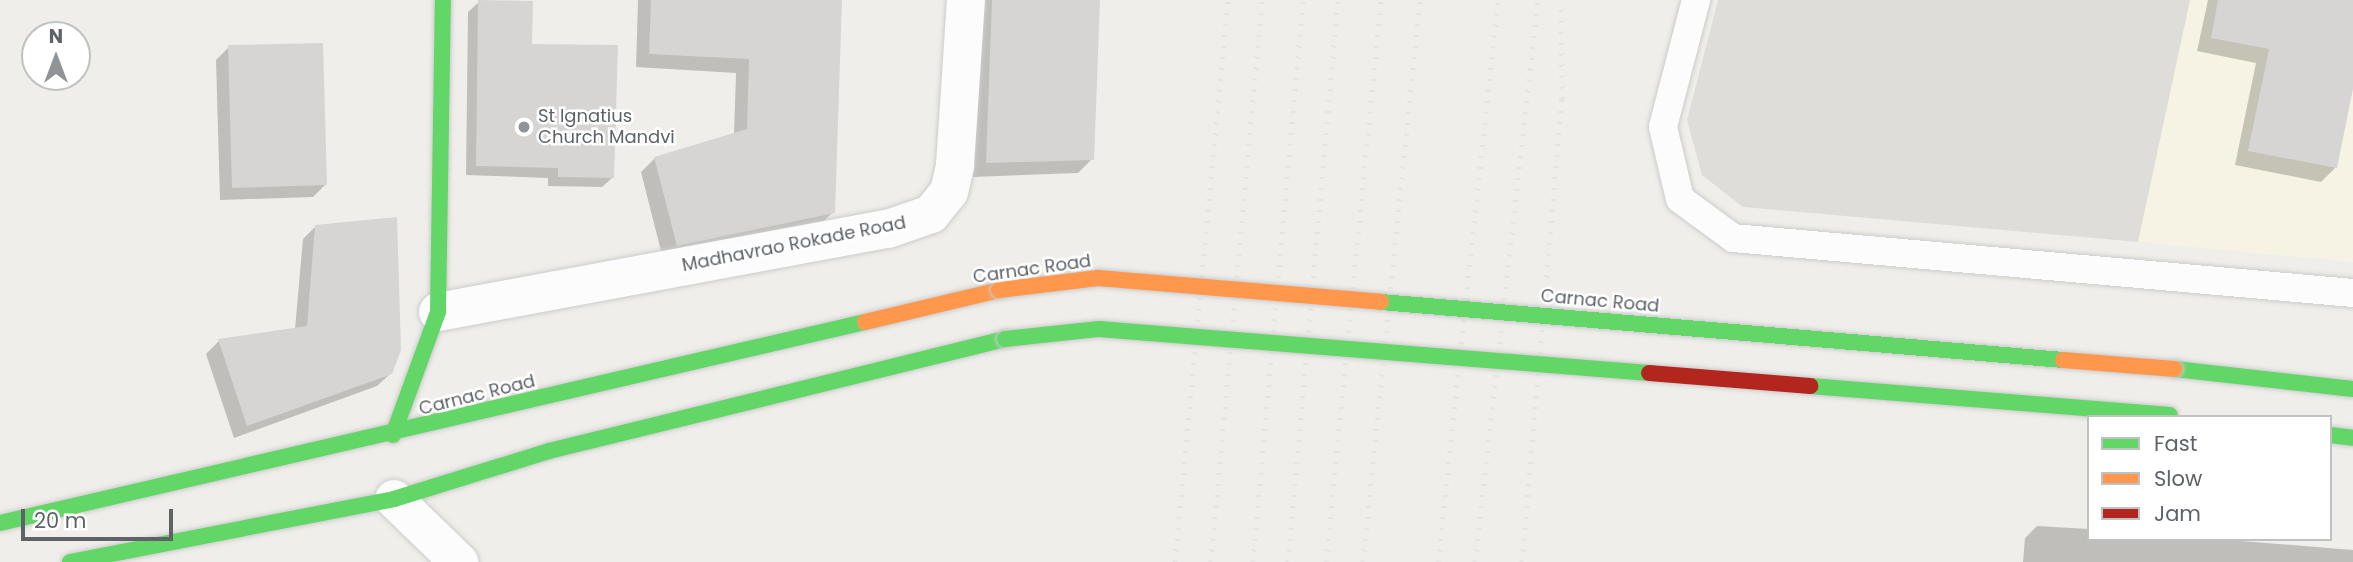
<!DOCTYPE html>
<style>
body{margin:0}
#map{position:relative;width:2353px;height:562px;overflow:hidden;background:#efeeea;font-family:Poppins,sans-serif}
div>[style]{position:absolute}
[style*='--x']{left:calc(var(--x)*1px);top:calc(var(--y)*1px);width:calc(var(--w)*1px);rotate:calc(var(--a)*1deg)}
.commercial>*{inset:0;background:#f7f3e4}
.industrial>*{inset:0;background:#dfddda}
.shadow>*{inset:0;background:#0003}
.building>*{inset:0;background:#d6d5d3}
.roads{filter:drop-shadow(0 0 2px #cbcccc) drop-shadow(0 0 2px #cbcccc)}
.lane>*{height:28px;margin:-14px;padding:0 14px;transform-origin:14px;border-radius:14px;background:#fdfcfc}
.street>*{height:38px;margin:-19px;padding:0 19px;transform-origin:19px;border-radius:19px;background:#fdfcfc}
.fast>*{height:16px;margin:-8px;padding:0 8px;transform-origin:8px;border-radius:8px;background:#63d668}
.slow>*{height:16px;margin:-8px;padding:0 8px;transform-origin:8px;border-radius:8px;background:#ff974d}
.rail>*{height:5px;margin-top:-2.5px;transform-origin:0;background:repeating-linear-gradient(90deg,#e4e4e4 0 2px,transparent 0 11px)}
.bridges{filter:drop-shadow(0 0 2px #cacacb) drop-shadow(0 0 2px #cacacb)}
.fast-bridge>*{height:16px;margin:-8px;padding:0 8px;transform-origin:8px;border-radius:8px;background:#63d668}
.slow-bridge>*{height:16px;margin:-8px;padding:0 8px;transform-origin:8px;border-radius:8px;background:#ff974d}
.jam-bridge>*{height:16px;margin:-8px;padding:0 8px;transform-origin:8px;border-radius:8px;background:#b3261e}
.dots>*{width:19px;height:19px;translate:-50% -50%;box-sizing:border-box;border:4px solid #fff;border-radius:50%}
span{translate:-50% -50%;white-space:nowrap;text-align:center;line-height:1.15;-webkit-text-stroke:5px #fff;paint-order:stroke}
.poi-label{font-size:18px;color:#5f6368}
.left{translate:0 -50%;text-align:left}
.street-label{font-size:18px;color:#5f6368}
.legend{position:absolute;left:2087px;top:415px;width:245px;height:126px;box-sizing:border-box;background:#fff;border:2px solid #bfc1c3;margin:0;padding:9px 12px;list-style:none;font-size:21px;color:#5f6368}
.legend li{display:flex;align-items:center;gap:14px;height:35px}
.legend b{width:35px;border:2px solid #bfc1c3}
.north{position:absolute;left:21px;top:21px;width:70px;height:70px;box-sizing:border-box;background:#fff;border:2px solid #bfc1c3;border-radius:50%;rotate:0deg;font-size:19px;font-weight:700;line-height:28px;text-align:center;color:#5f6368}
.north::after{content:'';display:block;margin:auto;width:24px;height:32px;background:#919496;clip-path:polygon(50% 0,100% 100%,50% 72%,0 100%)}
.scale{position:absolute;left:21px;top:509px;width:152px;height:32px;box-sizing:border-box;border:4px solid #5f6368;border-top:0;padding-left:9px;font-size:21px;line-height:24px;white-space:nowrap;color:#5f6368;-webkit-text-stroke:5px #fff;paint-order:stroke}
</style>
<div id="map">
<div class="commercial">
<i style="clip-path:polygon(2190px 0,2353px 0,2353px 262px,2138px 242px)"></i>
</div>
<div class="industrial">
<i style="clip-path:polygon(1718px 0,2190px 0,2138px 242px,1743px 207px,1702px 175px,1687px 120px)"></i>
</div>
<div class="shadow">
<i style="clip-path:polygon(638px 0,840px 0,833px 212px,819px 226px,663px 259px,641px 172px,655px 158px,734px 135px,736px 73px,636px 67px)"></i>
<i style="clip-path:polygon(979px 0,1099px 0,1092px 159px,1078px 173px,973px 177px)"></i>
<i style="clip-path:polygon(2208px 0,2353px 0,2353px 81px,2335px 168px,2321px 182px,2235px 165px,2256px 63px,2197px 51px)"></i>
<i style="clip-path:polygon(479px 2px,531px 46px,613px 177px,602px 187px,548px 186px,548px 178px,466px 175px,468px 12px)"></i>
<i style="clip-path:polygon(229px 47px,326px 184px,313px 197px,220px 200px,216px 60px)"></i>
<i style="clip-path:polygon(316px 226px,391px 373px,377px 386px,234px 438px,206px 354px,219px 341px,295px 329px,303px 239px)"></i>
<i style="clip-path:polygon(2037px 526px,2089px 529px,2089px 539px,2216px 539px,2353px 550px,2353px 562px,2023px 562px,2025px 538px)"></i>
</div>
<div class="building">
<i style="clip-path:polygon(478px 0,533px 1px,532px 44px,618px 45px,614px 178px,558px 177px,558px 168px,476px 166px)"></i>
<i style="clip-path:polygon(651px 0,842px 0,835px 213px,677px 246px,654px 157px,747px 129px,749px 59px,649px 54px)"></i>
<i style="clip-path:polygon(992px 0,1100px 0,1094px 160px,986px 163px)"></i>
<i style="clip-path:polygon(2218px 0,2353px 0,2353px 89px,2337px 168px,2248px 151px,2269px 49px,2211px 38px)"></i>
<i style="clip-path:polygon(323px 43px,327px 185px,232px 188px,228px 45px)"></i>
<i style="clip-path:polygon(397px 217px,401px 350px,392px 374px,247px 426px,218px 339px,307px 326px,315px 225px)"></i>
</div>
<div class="roads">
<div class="lane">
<i style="--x:1696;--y:0;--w:131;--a:104.6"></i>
<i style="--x:1663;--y:127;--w:74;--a:76.7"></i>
<i style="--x:1680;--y:199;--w:66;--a:36.3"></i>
<i style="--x:1733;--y:238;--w:622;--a:5.07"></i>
</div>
<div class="street">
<i style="--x:438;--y:312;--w:458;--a:-10.5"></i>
<i style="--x:888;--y:229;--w:46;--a:-19.2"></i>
<i style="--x:931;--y:214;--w:28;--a:-51"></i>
<i style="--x:949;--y:192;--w:28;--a:-77"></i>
<i style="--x:955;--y:165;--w:165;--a:-86.2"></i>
<i style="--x:394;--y:499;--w:91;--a:44.1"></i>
</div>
<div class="fast">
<i style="--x:2175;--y:369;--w:179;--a:6.4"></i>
<i style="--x:393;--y:435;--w:131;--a:-69.9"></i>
<i style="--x:438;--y:312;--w:312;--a:-89.1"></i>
<i style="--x:2330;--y:435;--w:23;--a:7"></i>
<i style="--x:0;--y:523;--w:888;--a:-13.08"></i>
<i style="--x:70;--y:562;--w:330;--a:-11"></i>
<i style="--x:394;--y:499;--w:162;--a:-17.2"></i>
<i style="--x:549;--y:451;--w:470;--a:-13.8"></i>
</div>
<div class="slow">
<i style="--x:865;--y:322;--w:138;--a:-13.4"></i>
</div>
</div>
<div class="rail">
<i style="--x:1175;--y:562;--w:564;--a:-84.61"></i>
<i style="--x:1211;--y:562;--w:564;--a:-84.81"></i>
<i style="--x:1253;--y:562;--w:564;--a:-84.92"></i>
<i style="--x:1288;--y:562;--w:564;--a:-84.92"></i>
<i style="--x:1326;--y:562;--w:565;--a:-84.41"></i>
<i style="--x:1363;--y:562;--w:565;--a:-84.21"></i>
<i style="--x:1438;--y:562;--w:565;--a:-83.91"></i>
<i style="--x:1475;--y:562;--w:566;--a:-83.6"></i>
<i style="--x:1522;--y:562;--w:465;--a:-85.1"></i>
<i style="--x:1562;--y:99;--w:99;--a:-90.6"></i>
</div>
<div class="bridges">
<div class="fast-bridge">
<i style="--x:1381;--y:302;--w:684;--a:4.86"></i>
<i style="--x:1005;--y:339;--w:95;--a:-6.1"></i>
<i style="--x:1099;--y:329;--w:552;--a:4.57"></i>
<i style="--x:1810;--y:386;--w:361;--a:4.6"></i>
</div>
<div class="slow-bridge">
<i style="--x:999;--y:290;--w:100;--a:-6.9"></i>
<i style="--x:1098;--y:278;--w:284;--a:4.8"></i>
<i style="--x:2063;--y:360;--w:112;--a:4.6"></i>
</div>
<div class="jam-bridge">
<i style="--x:1649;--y:373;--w:162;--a:4.6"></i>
</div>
</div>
<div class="dots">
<i style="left:524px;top:127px;background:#919496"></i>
</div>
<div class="poi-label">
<span class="left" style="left:538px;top:127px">St Ignatius<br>Church Mandvi</span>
</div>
<div class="street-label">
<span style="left:794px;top:244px;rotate:-11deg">Madhavrao Rokade Road</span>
<span style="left:1032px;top:269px;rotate:-8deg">Carnac Road</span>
<span style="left:1600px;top:301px;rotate:5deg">Carnac Road</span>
<span style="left:477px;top:395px;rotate:-14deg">Carnac Road</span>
</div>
<ul class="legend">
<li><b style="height:9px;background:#63d668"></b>Fast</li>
<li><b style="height:9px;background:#ff974d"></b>Slow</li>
<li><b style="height:9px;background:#b3261e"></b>Jam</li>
</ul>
<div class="north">N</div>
<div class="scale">20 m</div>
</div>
